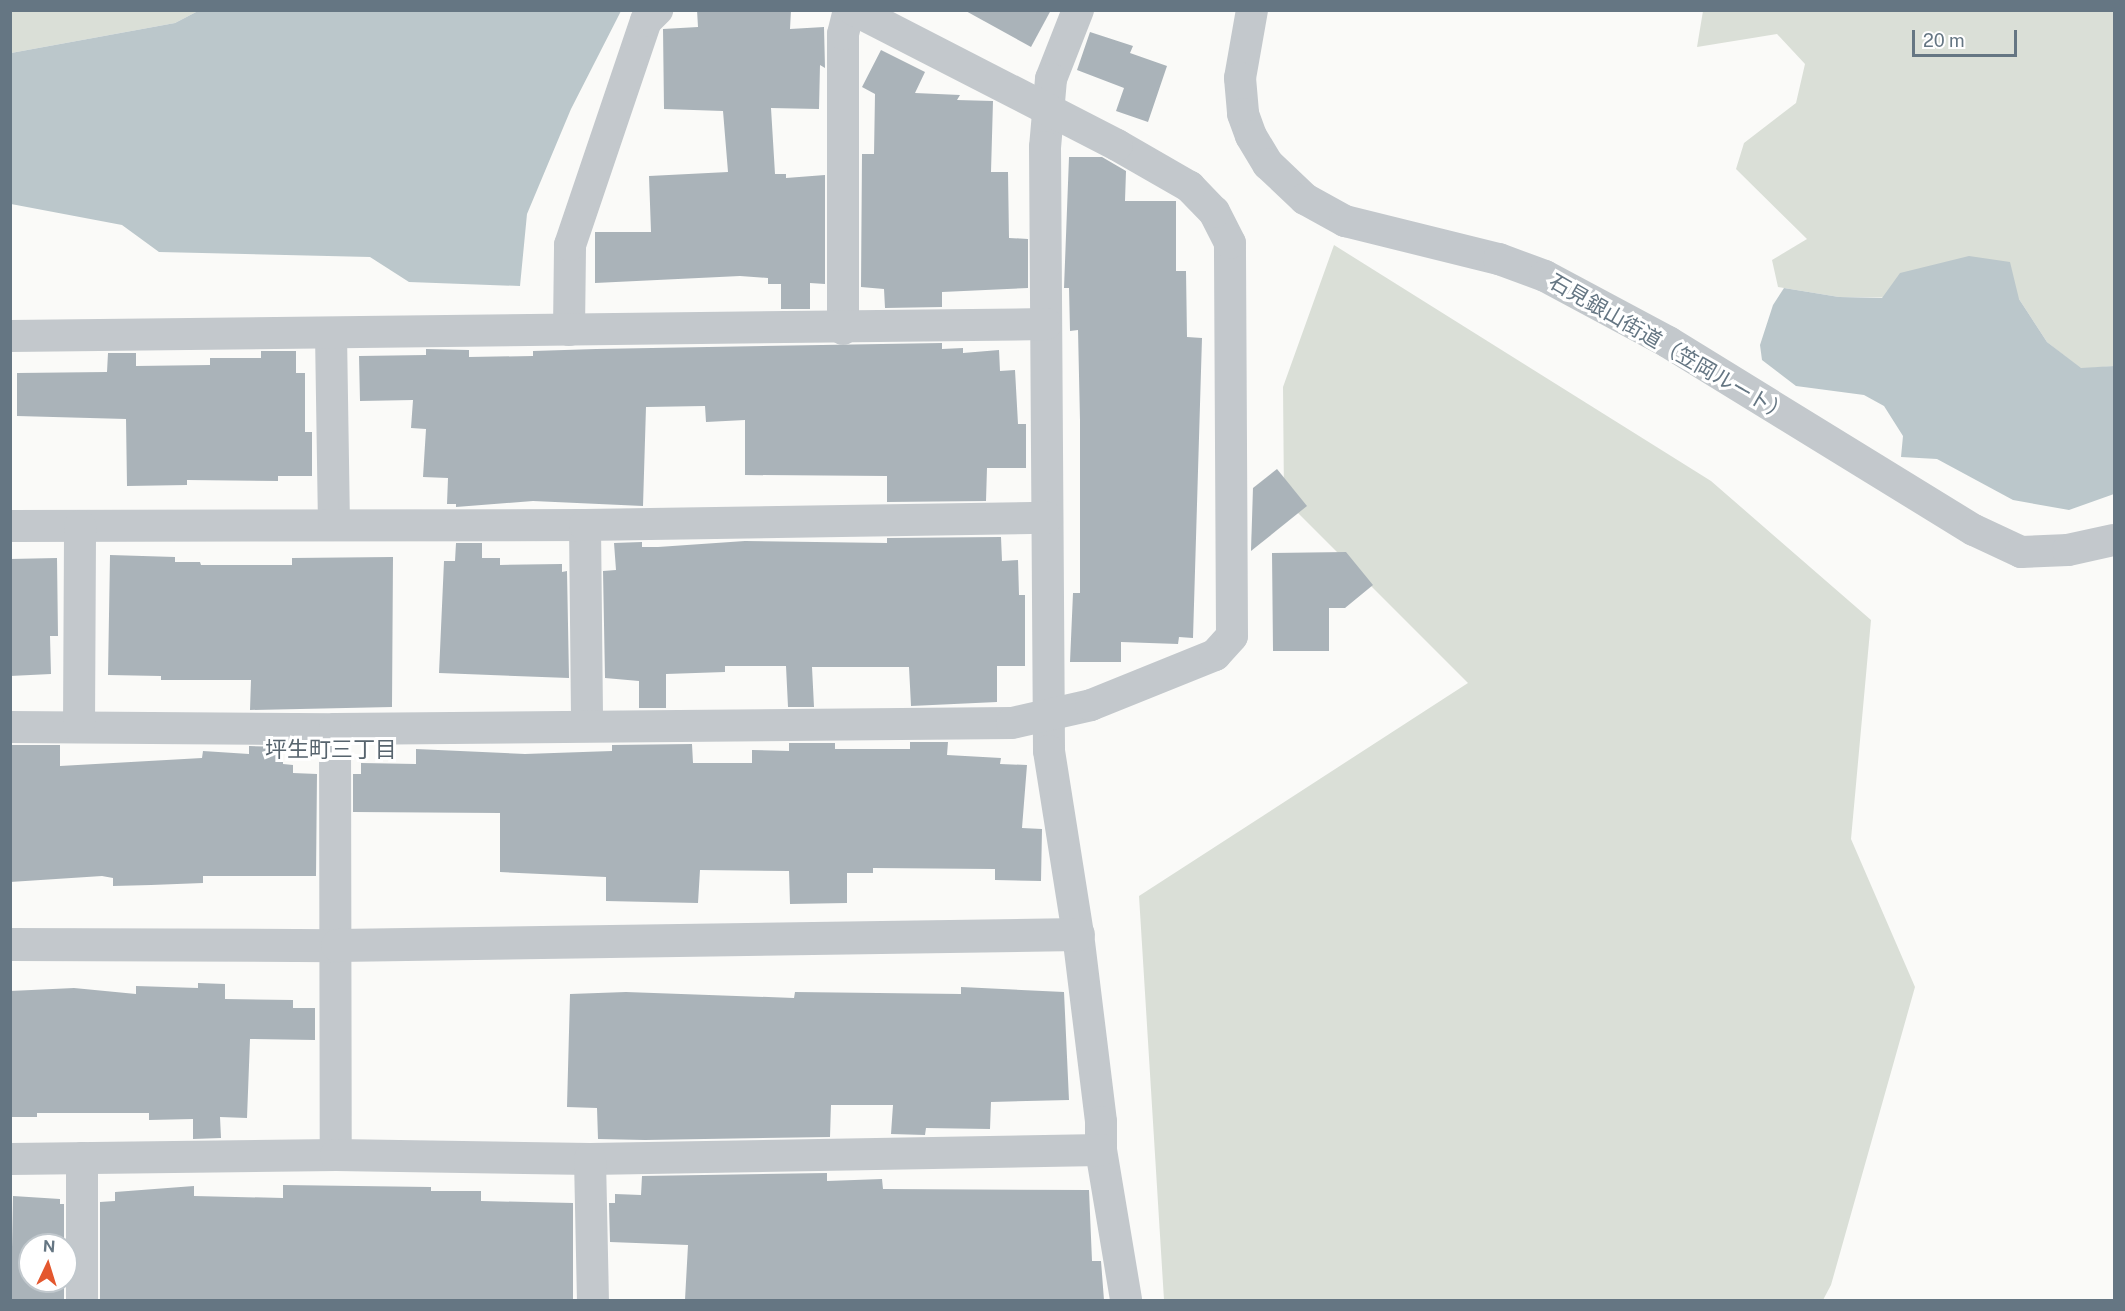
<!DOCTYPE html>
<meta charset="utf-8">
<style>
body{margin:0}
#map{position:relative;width:2125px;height:1311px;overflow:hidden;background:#fafaf8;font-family:"Public Sans","Noto Sans JP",sans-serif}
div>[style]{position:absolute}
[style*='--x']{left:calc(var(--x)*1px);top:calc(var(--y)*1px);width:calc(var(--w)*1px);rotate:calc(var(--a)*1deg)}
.green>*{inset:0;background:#dadfd7}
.water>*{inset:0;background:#bbc7cb}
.building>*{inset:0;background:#aab3b9}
.minor>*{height:32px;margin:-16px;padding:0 16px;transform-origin:16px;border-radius:16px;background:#c3c8cc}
.tertiary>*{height:33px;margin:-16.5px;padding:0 16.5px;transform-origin:16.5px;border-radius:16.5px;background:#c3c8cc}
span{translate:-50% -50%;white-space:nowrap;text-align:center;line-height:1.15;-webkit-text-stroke:6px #fff;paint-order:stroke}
.street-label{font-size:21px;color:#657683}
.neighbourhood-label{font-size:22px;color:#57646e}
.frame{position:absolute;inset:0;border:12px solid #657683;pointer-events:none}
.north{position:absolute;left:18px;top:1233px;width:60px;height:60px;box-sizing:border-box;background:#fff;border:2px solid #c1c8cd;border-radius:50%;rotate:4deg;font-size:16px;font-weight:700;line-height:24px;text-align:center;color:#657683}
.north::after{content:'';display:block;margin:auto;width:21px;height:27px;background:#e4572e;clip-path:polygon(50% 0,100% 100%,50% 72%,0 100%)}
.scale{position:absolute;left:1912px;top:30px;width:105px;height:27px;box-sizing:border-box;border:3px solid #657683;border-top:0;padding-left:8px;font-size:18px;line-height:21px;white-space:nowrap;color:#657683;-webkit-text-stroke:4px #fff;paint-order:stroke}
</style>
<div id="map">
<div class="green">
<i style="clip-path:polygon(11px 11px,198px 11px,175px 23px,11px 53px)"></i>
<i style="clip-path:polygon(1703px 11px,2114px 11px,2114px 366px,2081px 369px,2047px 342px,2019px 299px,1839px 297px,1778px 287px,1772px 260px,1807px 239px,1736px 169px,1744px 143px,1796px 103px,1805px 64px,1777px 34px,1697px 47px)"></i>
<i style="clip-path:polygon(1334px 245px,1711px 481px,1871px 620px,1851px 839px,1915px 987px,1831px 1285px,1823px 1300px,1164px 1300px,1139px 896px,1468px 683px,1284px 499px,1283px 387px)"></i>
</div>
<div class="water">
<i style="clip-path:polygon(198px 11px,621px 11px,571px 109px,527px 214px,520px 286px,409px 282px,370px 257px,159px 252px,122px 225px,11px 204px,11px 53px,175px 23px)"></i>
<i style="clip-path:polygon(1969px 256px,2010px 262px,2019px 299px,2047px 342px,2081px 368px,2114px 366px,2114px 494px,2069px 510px,2013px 500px,1937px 459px,1901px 457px,1903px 436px,1884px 406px,1864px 395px,1796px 386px,1762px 360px,1760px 345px,1773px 305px,1784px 288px,1839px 297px,1882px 298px,1900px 273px)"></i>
</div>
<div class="building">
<i style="clip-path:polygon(697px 10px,791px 10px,790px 29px,824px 27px,825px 68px,820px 65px,819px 109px,771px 108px,775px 174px,786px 174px,786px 178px,825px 175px,825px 284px,810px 283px,810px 309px,781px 309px,781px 284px,768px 284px,768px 278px,740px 276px,595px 283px,595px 232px,651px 232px,649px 176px,728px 172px,723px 111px,664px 109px,663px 29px,698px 27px)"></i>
<i style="clip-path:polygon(964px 10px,1051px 10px,1031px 47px)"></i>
<i style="clip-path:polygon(1090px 32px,1133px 46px,1130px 53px,1167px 66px,1148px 122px,1116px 111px,1124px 88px,1077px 70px)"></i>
<i style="clip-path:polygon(881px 50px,925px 72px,915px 93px,960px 95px,957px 100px,993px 101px,991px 172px,1008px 172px,1009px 238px,1028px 239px,1028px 288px,942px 292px,942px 307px,885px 308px,884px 289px,861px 287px,862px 154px,874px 154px,875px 94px,862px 87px)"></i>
<i style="clip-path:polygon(1069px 157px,1102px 157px,1126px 171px,1125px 201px,1176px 201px,1176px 271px,1186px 271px,1187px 337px,1202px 338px,1193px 638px,1179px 637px,1178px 644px,1121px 642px,1121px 662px,1070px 662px,1073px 593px,1080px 593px,1080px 421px,1078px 330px,1070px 331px,1069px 288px,1064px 288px)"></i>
<i style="clip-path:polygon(942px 343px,942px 349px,963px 348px,963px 353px,999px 350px,1000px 371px,1015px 370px,1018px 424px,1026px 424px,1026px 468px,987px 468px,986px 501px,887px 502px,887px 476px,745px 475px,745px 420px,706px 422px,705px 406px,646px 407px,643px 506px,533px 501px,456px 507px,456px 504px,447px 504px,448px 478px,423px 477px,426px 429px,411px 428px,413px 400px,360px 401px,359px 356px,426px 355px,426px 349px,469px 350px,469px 357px,533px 356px,533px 351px,596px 349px)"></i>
<i style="clip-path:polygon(261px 351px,296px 351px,296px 373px,305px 373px,305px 432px,312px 432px,312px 476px,278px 476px,278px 481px,187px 480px,187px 485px,127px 486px,126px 419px,17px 416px,17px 373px,107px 372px,108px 353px,136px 353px,136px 366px,210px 365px,210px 358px,261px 358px)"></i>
<i style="clip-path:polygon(1277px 469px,1307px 506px,1251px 551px,1253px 488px)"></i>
<i style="clip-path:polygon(1001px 537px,1002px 561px,1018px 560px,1019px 595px,1025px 595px,1025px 666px,997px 666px,997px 702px,911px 706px,909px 667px,812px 667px,814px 707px,788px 707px,786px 666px,725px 666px,725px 672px,666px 674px,666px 708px,639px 708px,639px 681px,605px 678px,603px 571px,616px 570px,614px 543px,642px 542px,642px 547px,658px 547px,745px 541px,887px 543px,887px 538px)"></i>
<i style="clip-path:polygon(456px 543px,482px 543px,482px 558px,500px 558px,500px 565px,562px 564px,562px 572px,567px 571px,569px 678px,439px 673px,444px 561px,455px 561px)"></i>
<i style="clip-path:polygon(1346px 552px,1373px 585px,1345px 608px,1329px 608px,1329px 651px,1273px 651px,1272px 553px)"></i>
<i style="clip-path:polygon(110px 555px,175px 557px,175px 562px,200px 562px,201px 565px,292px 565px,292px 558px,393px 557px,392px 707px,250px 710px,251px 680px,161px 680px,161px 676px,108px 675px)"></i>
<i style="clip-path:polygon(57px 558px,58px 636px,50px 636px,51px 674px,10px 676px,10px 559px)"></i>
<i style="clip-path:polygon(910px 742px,948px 742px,947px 755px,1001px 758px,1000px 764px,1027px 765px,1022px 828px,1042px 829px,1041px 881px,995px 880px,995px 869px,873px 868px,873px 873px,847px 873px,847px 903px,790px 904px,789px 871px,700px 870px,698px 903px,606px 901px,606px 877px,500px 872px,500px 813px,353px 812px,353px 774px,361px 774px,361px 763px,416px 764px,416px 749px,525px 754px,612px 751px,612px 745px,692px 744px,693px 763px,752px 763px,752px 750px,789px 751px,789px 743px,835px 743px,835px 749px,910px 749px)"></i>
<i style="clip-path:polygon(10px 745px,60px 745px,60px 766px,202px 758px,203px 751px,249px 754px,249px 746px,283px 747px,283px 764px,293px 765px,293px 773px,317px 774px,316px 876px,203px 876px,203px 883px,151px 885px,113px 886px,113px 878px,102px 876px,10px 882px)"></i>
<i style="clip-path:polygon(198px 983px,225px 984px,225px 999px,293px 1000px,293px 1008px,315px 1008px,315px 1040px,250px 1039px,247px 1118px,220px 1117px,221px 1138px,193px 1139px,193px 1119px,149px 1120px,149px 1113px,37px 1113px,37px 1117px,10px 1117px,10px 991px,74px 988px,136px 994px,136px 986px,198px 988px)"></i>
<i style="clip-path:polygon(961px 987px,1064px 992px,1069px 1100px,991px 1102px,990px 1129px,926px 1128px,925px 1135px,891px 1134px,893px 1105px,831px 1105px,830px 1137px,645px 1140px,598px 1139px,597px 1108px,567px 1107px,570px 994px,626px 992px,794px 998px,795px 992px,961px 994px)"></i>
<i style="clip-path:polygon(827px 1173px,827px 1181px,882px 1179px,883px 1189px,1089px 1190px,1092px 1261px,1101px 1261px,1104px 1300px,685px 1300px,688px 1245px,610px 1242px,609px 1203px,615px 1203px,615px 1194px,641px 1195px,642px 1176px)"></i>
<i style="clip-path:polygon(283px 1185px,431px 1187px,431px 1191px,481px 1191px,481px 1201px,573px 1203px,573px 1300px,100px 1300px,100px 1202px,115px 1201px,115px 1192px,194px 1186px,194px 1196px,283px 1198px)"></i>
<i style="clip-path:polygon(13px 1196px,60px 1199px,60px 1204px,64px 1204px,64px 1245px,30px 1245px,30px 1281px,64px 1281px,64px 1300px,11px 1300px)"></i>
</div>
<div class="minor">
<i style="--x:1078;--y:10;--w:74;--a:111.4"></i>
<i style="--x:1051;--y:79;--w:68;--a:95"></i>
<i style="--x:1045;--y:147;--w:604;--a:89.62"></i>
<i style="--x:1049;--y:751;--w:185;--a:81"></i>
<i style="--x:1078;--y:934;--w:189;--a:83"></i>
<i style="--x:1101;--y:1122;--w:28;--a:90"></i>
<i style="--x:1101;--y:1150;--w:152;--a:80.5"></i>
<i style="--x:1252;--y:10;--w:69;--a:100"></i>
<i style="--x:1240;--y:78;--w:36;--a:85"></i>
<i style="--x:1243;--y:114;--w:23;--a:70"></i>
<i style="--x:1251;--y:136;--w:33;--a:59"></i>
<i style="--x:1268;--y:164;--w:51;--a:43.4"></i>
<i style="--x:1305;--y:199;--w:46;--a:28.8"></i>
<i style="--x:1345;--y:221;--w:159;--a:13.9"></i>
<i style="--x:1499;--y:259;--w:49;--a:20.3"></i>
<i style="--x:1545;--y:276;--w:140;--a:28.2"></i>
<i style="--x:1668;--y:342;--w:359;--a:31.6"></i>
<i style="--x:1974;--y:530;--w:52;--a:25.1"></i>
<i style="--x:2021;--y:552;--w:47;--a:-2.4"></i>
<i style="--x:2068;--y:550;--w:47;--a:-12.3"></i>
<i style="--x:843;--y:329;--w:295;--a:-90"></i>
<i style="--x:843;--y:34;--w:25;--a:-76"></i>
<i style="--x:569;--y:330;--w:85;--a:-89.3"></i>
<i style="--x:570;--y:245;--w:237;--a:-71.3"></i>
<i style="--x:646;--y:21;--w:16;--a:-45"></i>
<i style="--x:331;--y:334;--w:191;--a:89.1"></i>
<i style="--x:10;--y:336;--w:1036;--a:-0.66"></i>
<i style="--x:585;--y:525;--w:200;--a:89.4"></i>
<i style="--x:10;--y:526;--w:575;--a:-0.1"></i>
<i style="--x:585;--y:525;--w:462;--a:-0.9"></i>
<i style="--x:10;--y:727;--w:325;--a:0.4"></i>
<i style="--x:335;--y:729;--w:677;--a:-0.51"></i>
<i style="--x:1012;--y:723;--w:81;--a:-12.8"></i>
<i style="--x:1091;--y:705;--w:134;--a:-22"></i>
<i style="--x:1215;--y:655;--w:25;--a:-48"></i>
<i style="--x:1232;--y:636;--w:393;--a:-90.3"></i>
<i style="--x:1230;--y:243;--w:35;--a:-117"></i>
<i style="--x:1214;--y:212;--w:35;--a:-134"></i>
<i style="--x:1190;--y:187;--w:84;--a:-150.1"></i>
<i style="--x:1117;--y:145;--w:296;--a:-152.8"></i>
<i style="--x:79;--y:727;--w:201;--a:-89.7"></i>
<i style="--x:335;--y:729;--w:426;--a:89.9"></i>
<i style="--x:10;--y:1159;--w:326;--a:-0.7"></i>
<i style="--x:336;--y:1155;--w:254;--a:0.9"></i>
<i style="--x:590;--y:1159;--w:511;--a:-1.01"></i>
<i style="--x:590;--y:1159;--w:141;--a:88.8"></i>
<i style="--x:82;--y:1300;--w:142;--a:-90"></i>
</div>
<div class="tertiary">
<i style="--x:10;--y:944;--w:327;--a:0.2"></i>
<i style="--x:337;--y:945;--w:741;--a:-0.85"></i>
</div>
<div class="street-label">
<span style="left:1669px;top:348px;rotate:30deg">石見銀山街道（笠岡ルート）</span>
</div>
<div class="neighbourhood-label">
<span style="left:331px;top:750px">坪生町三丁目</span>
</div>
<div class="frame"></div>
<div class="north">N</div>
<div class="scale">20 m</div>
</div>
